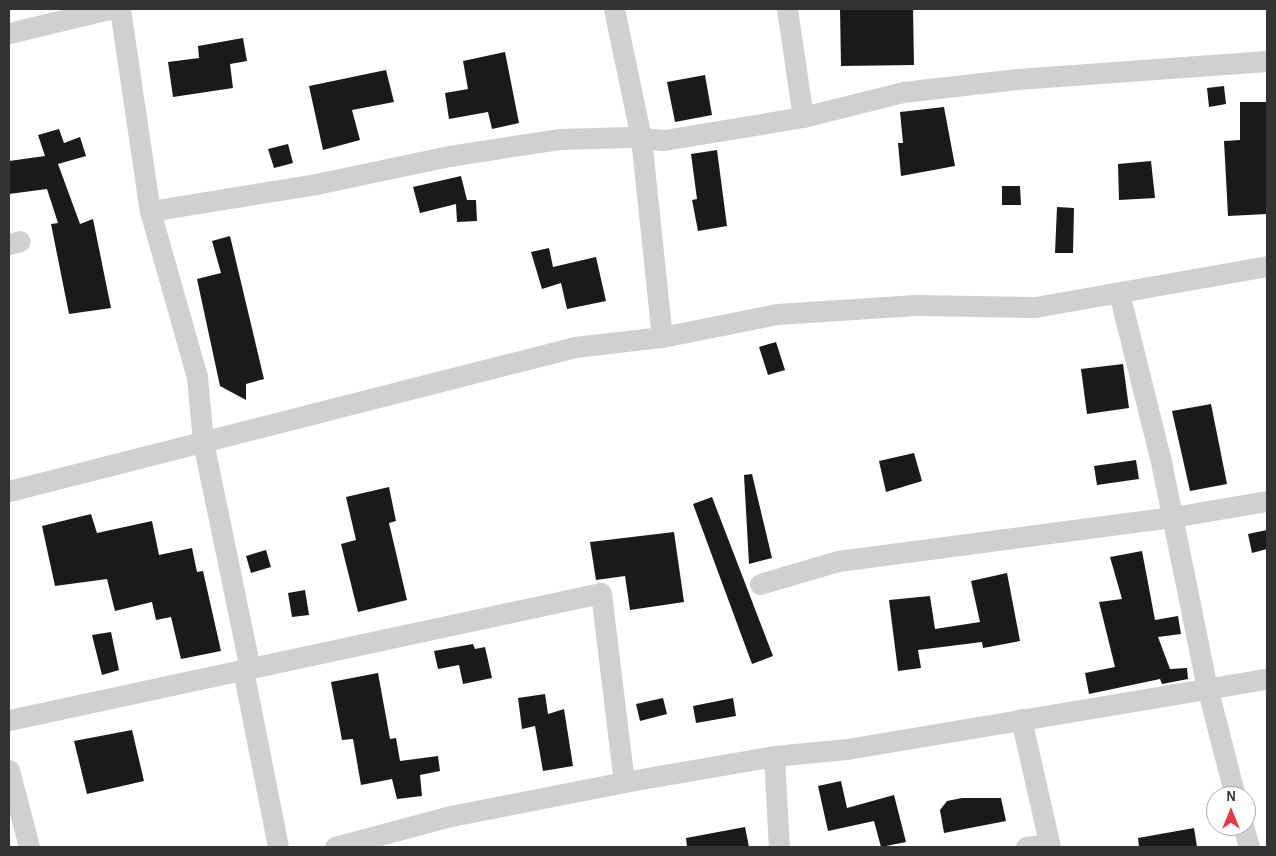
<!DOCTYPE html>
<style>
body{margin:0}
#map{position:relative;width:1276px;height:856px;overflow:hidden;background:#fff;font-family:"Alegreya Sans",sans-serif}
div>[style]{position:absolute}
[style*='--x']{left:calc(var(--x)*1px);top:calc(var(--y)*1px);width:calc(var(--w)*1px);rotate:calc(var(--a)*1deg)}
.building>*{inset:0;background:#1a1a1a}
.street>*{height:21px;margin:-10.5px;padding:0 10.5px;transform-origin:10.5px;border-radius:10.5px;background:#d0d0d0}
span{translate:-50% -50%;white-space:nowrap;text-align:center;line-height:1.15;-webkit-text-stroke:5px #fff;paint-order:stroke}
.frame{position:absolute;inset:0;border:10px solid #333;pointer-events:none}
.north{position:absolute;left:1206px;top:786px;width:50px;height:50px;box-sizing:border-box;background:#fff;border:1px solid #adadad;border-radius:50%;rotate:0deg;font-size:14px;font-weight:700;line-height:20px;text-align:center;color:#333}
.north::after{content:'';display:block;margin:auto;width:18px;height:22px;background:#e63946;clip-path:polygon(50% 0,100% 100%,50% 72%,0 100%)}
</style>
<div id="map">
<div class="building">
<i style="clip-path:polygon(840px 9px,913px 9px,914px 65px,841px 66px)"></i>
<i style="clip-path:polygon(243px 38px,247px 61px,230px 64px,233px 88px,173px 97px,168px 62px,199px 58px,198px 46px)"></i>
<i style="clip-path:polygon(505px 52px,519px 123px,492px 129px,488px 112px,449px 119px,445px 93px,468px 89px,463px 61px)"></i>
<i style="clip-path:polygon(386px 70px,394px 102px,352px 110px,360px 140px,323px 150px,309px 86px)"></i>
<i style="clip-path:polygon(705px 75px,712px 115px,675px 122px,667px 82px)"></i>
<i style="clip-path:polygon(1224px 86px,1226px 104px,1209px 107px,1207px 88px)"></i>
<i style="clip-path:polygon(1240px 102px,1267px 102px,1267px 214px,1228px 216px,1224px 141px,1240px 140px)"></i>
<i style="clip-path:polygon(944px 107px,955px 166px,901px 176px,898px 143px,903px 143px,900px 112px)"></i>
<i style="clip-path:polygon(59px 129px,64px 143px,80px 137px,86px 156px,58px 164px,80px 224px,93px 219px,111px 308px,69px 314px,51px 224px,58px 223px,47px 189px,9px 194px,9px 161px,45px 156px,38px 135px)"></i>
<i style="clip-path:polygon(288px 144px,293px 163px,274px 168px,268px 149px)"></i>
<i style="clip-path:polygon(717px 150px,727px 226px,698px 231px,692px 200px,697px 199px,691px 154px)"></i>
<i style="clip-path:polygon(1151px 161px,1155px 198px,1119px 200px,1118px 164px)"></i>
<i style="clip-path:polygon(461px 176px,467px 200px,476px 200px,477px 221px,457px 222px,456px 204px,420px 213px,413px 187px)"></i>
<i style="clip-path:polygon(1002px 186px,1020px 186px,1021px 205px,1002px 205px)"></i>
<i style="clip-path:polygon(1057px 207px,1074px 208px,1073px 253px,1055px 253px)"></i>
<i style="clip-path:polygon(230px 236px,264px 379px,246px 384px,246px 400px,220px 386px,197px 279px,221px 273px,212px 241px)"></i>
<i style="clip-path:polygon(549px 248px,553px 267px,596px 257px,606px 301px,567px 309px,561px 283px,542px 289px,531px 252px)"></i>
<i style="clip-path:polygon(776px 342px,785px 370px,768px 375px,759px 347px)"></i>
<i style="clip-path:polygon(1123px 364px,1129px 408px,1087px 414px,1081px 369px)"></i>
<i style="clip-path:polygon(1211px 404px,1227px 484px,1190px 491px,1172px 411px)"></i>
<i style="clip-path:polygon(914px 453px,922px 481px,886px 492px,879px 461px)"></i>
<i style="clip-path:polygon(1136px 460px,1139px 479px,1097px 485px,1094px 466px)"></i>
<i style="clip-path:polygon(752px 474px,772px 558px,749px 564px,744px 475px)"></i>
<i style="clip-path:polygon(389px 487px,396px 521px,389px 523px,407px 600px,358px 612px,341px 544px,356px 540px,346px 497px)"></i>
<i style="clip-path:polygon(712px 497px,773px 656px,752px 664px,693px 504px)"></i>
<i style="clip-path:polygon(91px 514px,97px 533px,152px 521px,159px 555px,192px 548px,197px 572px,203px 571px,221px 651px,181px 659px,171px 617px,156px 620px,152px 602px,115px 611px,107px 579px,55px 586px,42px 526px)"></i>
<i style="clip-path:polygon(1267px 530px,1267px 549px,1252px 553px,1248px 534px)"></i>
<i style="clip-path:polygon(674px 532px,684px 602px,630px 610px,625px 576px,596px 580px,590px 542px)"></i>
<i style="clip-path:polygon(266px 550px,271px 567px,251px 573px,246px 556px)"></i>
<i style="clip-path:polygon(1142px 551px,1155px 620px,1178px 616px,1181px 634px,1158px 637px,1170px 669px,1187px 668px,1188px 679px,1162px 684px,1160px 679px,1089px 694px,1085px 673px,1115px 667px,1099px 602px,1122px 599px,1110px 557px)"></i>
<i style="clip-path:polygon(1007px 573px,1020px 641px,983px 648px,982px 642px,918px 650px,921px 668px,898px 671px,889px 600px,930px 596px,935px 629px,980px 622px,971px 581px)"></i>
<i style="clip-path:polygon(305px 590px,309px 615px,292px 617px,288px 593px)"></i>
<i style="clip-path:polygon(111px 632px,119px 670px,102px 675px,92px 635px)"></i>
<i style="clip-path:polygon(473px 644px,475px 649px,485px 647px,492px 678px,463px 684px,459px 665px,438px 669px,434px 651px)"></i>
<i style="clip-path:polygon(378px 673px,390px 739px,396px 738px,400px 761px,438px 756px,440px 771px,420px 775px,422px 796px,397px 799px,392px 779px,361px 785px,353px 739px,342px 740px,331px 682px)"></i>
<i style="clip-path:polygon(545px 694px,548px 714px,564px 709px,573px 766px,543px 771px,535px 726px,522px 729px,518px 698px)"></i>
<i style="clip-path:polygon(663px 698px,667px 714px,640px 721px,636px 704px)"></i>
<i style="clip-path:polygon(733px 698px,736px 716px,696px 723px,693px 706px)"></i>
<i style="clip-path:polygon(132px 730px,144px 781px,87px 794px,74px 741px)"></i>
<i style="clip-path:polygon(841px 781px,847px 808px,894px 795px,906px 842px,881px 847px,874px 821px,828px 831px,818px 786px)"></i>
<i style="clip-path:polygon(962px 798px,1001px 798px,1006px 821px,944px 833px,940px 810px,947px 801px)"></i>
<i style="clip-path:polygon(745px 827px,749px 847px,687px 847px,686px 838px)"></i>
<i style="clip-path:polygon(1194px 828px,1197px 847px,1139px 847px,1138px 838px)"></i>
</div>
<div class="street">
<i style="--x:120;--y:9;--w:204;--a:81.6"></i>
<i style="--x:150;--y:211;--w:173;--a:74.2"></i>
<i style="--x:197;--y:377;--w:65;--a:84.7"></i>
<i style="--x:203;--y:442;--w:232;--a:78.3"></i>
<i style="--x:614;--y:9;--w:132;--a:78.2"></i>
<i style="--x:641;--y:138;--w:200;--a:84"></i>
<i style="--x:787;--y:9;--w:109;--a:81.6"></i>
<i style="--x:9;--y:33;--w:103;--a:-13.5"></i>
<i style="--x:150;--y:211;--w:168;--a:-9.2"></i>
<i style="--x:316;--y:184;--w:136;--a:-11.9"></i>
<i style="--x:449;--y:156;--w:111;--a:-8.8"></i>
<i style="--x:559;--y:139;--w:71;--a:-1.6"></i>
<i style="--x:630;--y:137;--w:34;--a:5"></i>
<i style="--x:664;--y:140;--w:141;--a:-9.4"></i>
<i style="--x:803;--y:117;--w:103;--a:-14"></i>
<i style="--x:903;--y:92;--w:115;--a:-6.5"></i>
<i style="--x:1017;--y:79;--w:251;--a:-4.1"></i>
<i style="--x:9;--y:244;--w:11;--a:-15"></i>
<i style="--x:1119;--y:293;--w:169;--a:76"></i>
<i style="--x:1160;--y:457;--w:235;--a:78.5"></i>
<i style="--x:1207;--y:687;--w:113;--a:75.6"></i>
<i style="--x:9;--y:491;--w:584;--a:-14.27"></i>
<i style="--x:575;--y:347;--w:88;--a:-6.6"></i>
<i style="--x:662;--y:337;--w:117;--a:-11.3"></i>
<i style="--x:777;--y:314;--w:139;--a:-3.7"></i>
<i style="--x:916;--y:305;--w:119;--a:1"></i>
<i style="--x:1035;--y:307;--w:236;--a:-10"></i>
<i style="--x:760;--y:584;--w:81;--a:-16.4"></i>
<i style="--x:838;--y:561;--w:338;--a:-7.5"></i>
<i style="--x:1173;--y:517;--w:95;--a:-9.7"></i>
<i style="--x:243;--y:670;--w:180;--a:78.8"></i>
<i style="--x:1021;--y:719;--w:131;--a:77.2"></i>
<i style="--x:9;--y:720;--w:605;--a:-12.11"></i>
<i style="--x:601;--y:593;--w:190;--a:83.1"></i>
<i style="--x:774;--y:756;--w:91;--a:86.9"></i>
<i style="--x:9;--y:770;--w:80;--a:75.4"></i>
<i style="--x:1243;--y:826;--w:22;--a:74"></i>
<i style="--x:335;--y:847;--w:120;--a:-15"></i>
<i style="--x:451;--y:816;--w:176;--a:-11.1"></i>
<i style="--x:624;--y:782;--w:152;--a:-9.8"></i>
<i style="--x:774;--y:756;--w:73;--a:-5.5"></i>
<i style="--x:847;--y:749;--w:426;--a:-9.5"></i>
<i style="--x:1026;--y:847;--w:23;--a:-7"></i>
</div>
<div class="frame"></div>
<div class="north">N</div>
</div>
